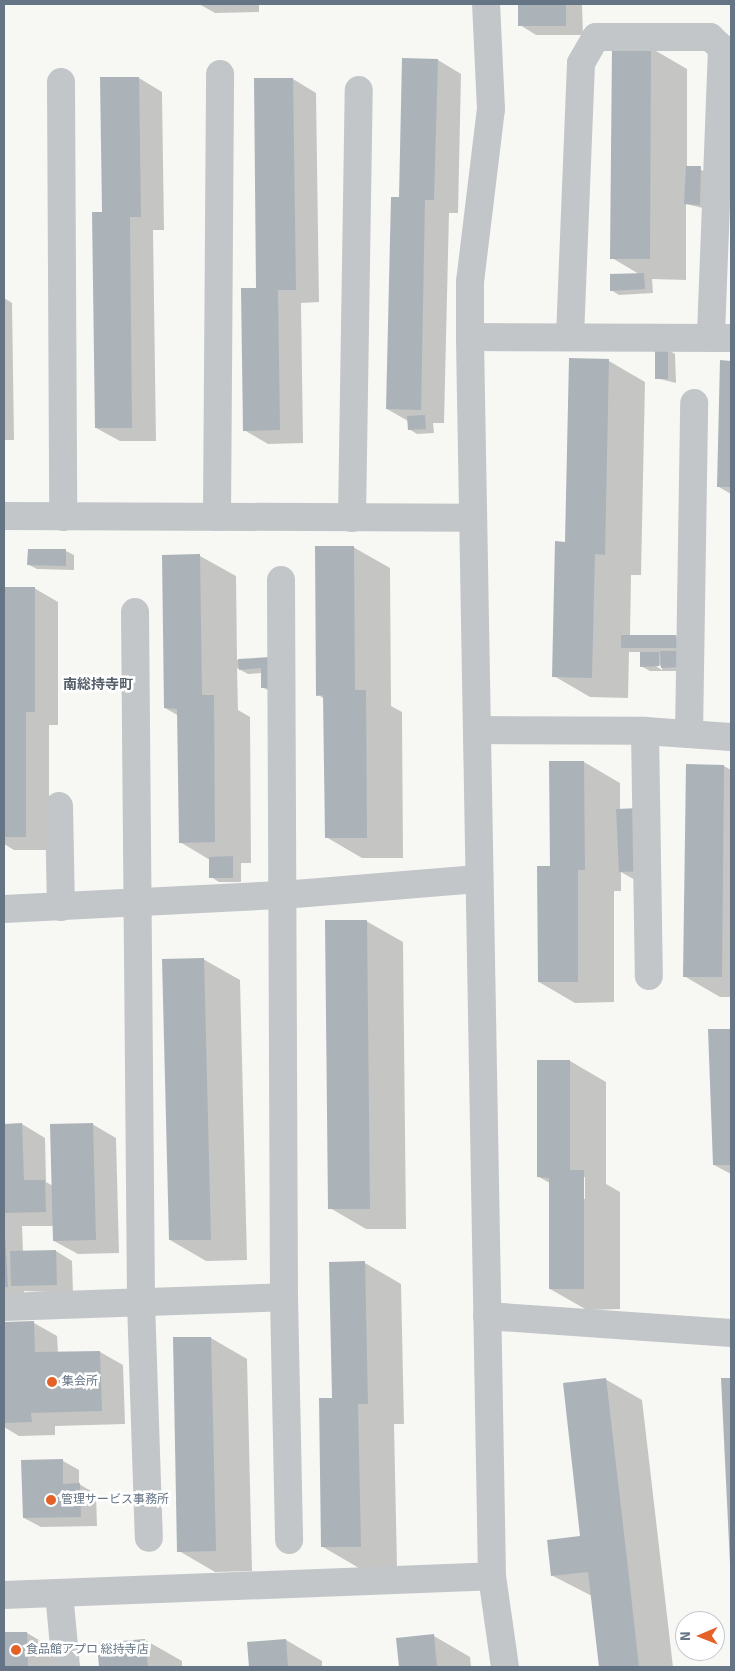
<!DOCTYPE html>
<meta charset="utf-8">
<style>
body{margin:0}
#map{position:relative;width:735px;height:1671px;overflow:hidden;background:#f7f7f4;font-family:Signika,"Noto Sans JP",sans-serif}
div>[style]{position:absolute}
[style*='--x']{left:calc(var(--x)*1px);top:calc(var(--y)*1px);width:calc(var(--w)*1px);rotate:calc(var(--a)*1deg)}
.shadow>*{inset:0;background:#0003}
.building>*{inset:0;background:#abb3b9}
.minor>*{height:28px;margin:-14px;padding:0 14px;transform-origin:14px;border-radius:14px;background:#c2c6c9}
.dots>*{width:14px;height:14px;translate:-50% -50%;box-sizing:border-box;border:2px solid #fff;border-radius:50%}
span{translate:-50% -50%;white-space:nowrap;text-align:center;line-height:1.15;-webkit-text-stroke:5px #fff;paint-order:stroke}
.poi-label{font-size:12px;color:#667585}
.left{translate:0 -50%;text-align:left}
.neighbourhood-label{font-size:14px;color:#545f6a;font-weight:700}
.frame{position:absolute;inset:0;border:5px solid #667585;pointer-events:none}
.north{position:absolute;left:675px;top:1611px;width:50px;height:50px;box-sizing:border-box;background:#fff;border:1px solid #c2c8ce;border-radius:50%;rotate:269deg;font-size:14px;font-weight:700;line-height:20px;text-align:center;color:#667585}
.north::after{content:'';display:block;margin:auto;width:18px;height:22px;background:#e46127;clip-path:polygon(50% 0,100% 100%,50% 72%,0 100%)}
</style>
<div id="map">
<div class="shadow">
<i style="clip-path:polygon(199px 4px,259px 4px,259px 12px,215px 13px)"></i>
<i style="clip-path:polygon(519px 4px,582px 4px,583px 35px,536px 35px,520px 25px)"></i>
<i style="clip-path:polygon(651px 48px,687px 69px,687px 167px,709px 172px,707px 209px,686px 204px,686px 280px,652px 279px,653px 293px,619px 295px,611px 290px,639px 274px,612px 258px)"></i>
<i style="clip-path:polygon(438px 60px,461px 74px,458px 213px,449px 213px,444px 423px,433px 423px,434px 433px,417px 434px,409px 429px,408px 421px,387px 409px,401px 199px)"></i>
<i style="clip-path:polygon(139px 78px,162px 92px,164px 230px,153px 230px,156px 441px,120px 441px,96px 428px,103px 213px)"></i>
<i style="clip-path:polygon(293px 79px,316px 93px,319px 302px,301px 303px,303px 443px,268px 444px,244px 430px,258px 289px)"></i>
<i style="clip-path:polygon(4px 298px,12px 303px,14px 440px,4px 440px)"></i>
<i style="clip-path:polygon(667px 349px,675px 354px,676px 383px,656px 378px)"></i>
<i style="clip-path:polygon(evenodd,570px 360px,609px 361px,645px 382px,641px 575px,631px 575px,630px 637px,676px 636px,684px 641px,687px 671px,650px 671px,641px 666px,642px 652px,629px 652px,628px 698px,590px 697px,554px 676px,566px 543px,570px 360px,654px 662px,662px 667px,662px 670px,653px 664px,654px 662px)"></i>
<i style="clip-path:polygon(721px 362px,731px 362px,731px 494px,719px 487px)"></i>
<i style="clip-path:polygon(353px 547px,390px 568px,391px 706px,402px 712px,403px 858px,362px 858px,326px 837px,325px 699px,318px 695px)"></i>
<i style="clip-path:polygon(66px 551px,74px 555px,74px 570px,37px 569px,29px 565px)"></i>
<i style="clip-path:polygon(163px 556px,200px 556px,236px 576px,237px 660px,271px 658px,271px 692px,262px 687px,262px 673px,248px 674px,237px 668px,238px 710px,250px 717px,251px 863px,241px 863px,241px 882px,219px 882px,211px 877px,210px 860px,180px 842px,179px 716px,165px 708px)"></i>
<i style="clip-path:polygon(34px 588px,58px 602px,58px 725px,49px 725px,49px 850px,14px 850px,4px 844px,4px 712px)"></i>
<i style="clip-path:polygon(584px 762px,620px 783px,620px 810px,637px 881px,621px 872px,621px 891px,614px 891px,614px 1002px,575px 1003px,539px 982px,551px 867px)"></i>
<i style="clip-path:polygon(724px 766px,731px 770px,731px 997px,720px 997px,684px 976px)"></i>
<i style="clip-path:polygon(366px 921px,403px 942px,406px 1229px,366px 1229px,330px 1208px)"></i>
<i style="clip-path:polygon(203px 959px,240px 980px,247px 1260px,206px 1261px,170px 1240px)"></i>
<i style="clip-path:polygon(709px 1030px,731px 1030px,731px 1174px,714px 1165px)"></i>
<i style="clip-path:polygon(evenodd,570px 1061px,606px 1082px,606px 1184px,620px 1192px,620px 1309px,587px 1310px,550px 1289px,550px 1183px,539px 1177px,570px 1061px,582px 1177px,585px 1177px,585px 1199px,582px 1199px,582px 1177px)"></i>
<i style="clip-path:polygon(22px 1124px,45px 1138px,46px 1182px,53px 1186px,92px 1124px,116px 1138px,119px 1253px,78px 1254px,54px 1241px,54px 1226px,22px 1226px,23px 1252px,56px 1251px,72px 1261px,73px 1293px,24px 1291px,24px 1296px,4px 1297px,4px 1125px)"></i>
<i style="clip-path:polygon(365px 1263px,401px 1284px,404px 1424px,394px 1424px,397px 1567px,359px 1568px,323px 1547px,333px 1399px)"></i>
<i style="clip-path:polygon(4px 1323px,34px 1323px,57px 1336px,58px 1353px,100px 1352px,123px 1365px,125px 1424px,55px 1426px,55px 1435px,19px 1436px,4px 1427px)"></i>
<i style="clip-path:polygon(174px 1338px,211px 1338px,247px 1359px,252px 1571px,215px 1572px,179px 1551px)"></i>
<i style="clip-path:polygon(605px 1379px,642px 1400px,673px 1667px,600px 1667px,592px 1596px,553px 1576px,582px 1537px)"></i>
<i style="clip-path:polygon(731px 1379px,731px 1566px,722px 1380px)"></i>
<i style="clip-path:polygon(63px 1461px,79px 1470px,79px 1484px,96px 1494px,97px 1526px,41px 1527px,24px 1518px)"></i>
<i style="clip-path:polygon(4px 1633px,27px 1633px,56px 1650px,56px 1667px,4px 1667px)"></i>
<i style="clip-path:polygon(434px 1636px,470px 1657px,471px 1667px,401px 1667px,398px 1639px)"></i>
<i style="clip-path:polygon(145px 1640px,182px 1661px,182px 1667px,101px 1667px,98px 1645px)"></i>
<i style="clip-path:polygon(286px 1640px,322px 1661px,322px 1667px,250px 1667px,248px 1643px)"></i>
</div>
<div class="building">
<i style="clip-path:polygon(518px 4px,566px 4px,566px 26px,518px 26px)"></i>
<i style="clip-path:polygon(612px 46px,651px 47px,650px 259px,610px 259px)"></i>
<i style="clip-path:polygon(402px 58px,438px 59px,434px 200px,425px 200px,421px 410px,386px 409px,391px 197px,399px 197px)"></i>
<i style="clip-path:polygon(100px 77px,139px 77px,141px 217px,130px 217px,132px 428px,95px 428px,92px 212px,102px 212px)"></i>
<i style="clip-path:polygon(254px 78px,293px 78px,296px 290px,278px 290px,280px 430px,243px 431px,241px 288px,256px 288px)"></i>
<i style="clip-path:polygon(686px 166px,701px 166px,700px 205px,684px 204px)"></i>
<i style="clip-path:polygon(644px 273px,645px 289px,610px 291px,610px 274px)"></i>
<i style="clip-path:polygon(655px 348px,668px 348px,668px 379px,655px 379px)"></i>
<i style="clip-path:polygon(569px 358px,609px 359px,605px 555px,595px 554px,592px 678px,552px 677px,555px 541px,565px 542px)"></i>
<i style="clip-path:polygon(720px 360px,731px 361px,731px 487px,717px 487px)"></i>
<i style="clip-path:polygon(425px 415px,426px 429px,408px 430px,407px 416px)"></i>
<i style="clip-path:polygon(315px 546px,354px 546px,355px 690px,366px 690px,367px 838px,325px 838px,323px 695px,316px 696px)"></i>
<i style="clip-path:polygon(28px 549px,66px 549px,66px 566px,27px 565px)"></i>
<i style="clip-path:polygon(200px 554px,202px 695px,214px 695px,215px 842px,179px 843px,177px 709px,164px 708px,162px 555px)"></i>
<i style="clip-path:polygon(4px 587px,35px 587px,35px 712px,26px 712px,26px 837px,4px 837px)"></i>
<i style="clip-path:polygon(621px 635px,676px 635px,677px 648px,621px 648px)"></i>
<i style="clip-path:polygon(660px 651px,679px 651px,679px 667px,661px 668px)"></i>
<i style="clip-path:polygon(640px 652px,659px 652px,659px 666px,640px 667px)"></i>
<i style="clip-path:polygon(271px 657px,272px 688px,261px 688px,261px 668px,239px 670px,238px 659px)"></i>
<i style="clip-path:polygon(549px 761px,584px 761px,585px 870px,578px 870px,578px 982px,538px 982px,537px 866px,550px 866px)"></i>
<i style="clip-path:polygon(686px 764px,724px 765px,722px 977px,683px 977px)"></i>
<i style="clip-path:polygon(640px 808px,643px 871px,619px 872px,616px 809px)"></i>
<i style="clip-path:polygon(233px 856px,233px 878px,209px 878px,209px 857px)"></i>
<i style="clip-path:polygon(325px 920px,367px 920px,370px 1209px,328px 1209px)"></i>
<i style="clip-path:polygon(204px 958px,211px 1240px,169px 1240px,162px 959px)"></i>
<i style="clip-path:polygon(708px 1029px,731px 1029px,731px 1165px,713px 1165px)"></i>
<i style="clip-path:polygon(537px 1060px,570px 1060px,570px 1170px,584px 1170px,584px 1289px,549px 1289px,549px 1178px,537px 1177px)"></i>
<i style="clip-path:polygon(22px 1123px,24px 1180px,45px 1180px,46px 1212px,4px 1213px,4px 1124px)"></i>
<i style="clip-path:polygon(93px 1123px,96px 1240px,53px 1241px,50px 1124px)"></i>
<i style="clip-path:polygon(4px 1216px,8px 1287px,4px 1287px)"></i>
<i style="clip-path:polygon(56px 1250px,57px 1285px,11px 1286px,10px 1251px)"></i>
<i style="clip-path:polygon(365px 1261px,368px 1404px,358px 1404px,361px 1547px,321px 1547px,319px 1398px,332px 1398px,329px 1262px)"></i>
<i style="clip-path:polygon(34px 1321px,35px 1352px,100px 1351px,102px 1411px,31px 1413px,32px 1422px,4px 1423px,4px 1322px)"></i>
<i style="clip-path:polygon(173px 1337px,211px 1337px,216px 1551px,177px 1552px)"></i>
<i style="clip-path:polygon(606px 1378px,628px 1568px,639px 1667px,599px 1667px,588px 1572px,551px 1576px,547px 1540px,580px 1536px,563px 1383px)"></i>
<i style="clip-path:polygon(721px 1378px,731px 1378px,731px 1564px,730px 1564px)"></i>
<i style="clip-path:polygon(63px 1459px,63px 1484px,80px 1483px,81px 1517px,23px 1518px,21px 1460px)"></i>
<i style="clip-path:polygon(4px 1632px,27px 1632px,28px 1667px,4px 1667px)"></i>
<i style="clip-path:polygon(434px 1634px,437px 1667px,399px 1667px,396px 1638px)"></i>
<i style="clip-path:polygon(145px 1639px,148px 1667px,99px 1667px,97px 1643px)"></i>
<i style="clip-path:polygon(286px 1639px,288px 1667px,249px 1667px,247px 1642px)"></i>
</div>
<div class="minor">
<i style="--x:61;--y:82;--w:435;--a:89.7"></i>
<i style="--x:470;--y:337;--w:261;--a:0.2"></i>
<i style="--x:570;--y:337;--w:274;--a:-87.7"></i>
<i style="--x:581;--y:63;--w:30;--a:-60"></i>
<i style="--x:596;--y:37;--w:114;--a:0"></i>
<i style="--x:710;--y:37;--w:16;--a:43"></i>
<i style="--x:722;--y:48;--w:290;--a:92.2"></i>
<i style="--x:4;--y:516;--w:469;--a:0.2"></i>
<i style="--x:217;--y:517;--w:443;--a:-89.6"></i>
<i style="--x:352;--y:518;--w:428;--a:-89.1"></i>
<i style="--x:135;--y:612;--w:690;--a:89.5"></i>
<i style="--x:141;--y:1302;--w:236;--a:88.1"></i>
<i style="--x:478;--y:730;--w:167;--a:0.3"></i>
<i style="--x:645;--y:731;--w:86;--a:4"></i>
<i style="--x:645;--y:731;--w:245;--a:89.1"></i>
<i style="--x:689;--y:734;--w:331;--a:-89.1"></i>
<i style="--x:59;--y:806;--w:101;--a:88.9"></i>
<i style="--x:4;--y:909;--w:279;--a:-2.9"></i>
<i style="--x:283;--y:895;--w:195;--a:-4.7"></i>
<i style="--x:284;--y:1297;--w:243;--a:88.8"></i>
<i style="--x:4;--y:1307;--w:280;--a:-2"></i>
<i style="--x:284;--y:1297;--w:717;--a:-90.24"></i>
<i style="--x:487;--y:1316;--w:245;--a:4"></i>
<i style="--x:492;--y:1576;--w:92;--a:81.9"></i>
<i style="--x:59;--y:1593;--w:74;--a:84.6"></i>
<i style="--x:4;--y:1595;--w:488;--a:-2.2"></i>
<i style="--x:492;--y:1576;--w:1239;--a:-91.02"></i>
<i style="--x:470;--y:337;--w:55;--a:-90"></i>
<i style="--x:470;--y:282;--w:174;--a:-83.1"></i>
<i style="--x:491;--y:109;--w:105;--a:-92.7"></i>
</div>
<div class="dots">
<i style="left:52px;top:1382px;background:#e46127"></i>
<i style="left:51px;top:1500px;background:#e46127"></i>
<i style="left:16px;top:1650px;background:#e46127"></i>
</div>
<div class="poi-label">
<span class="left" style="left:62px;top:1382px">集会所</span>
<span class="left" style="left:61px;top:1500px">管理サービス事務所</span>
<span class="left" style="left:26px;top:1650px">食品館アプロ 総持寺店</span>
</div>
<div class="neighbourhood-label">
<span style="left:98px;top:685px">南総持寺町</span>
</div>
<div class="frame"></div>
<div class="north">N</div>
</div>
